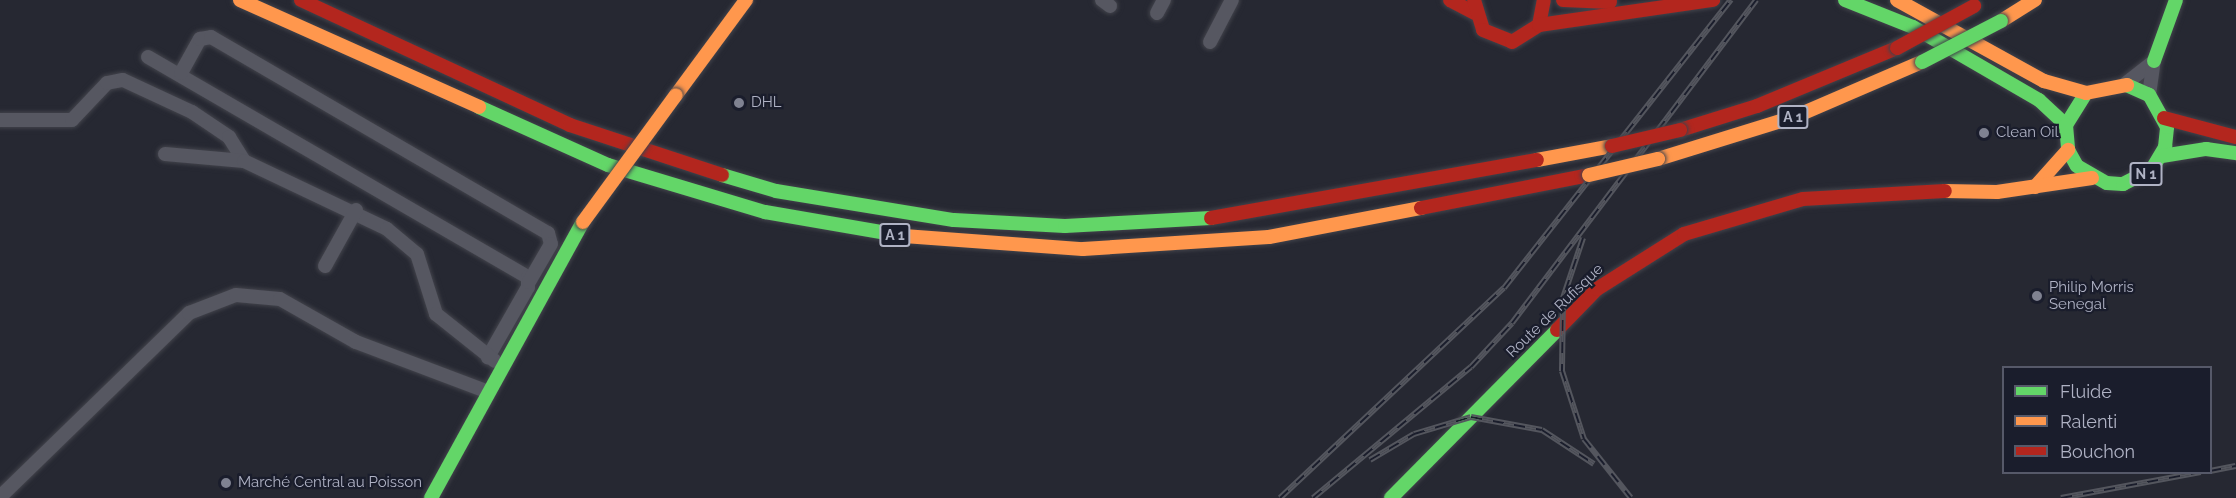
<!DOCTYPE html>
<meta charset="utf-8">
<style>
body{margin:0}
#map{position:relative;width:2236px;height:498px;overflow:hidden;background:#262832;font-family:Raleway,sans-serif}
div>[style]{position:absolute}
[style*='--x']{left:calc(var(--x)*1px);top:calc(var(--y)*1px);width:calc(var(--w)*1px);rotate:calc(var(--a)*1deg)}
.roads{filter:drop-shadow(0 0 2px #42434b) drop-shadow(0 0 2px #42434b)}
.street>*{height:14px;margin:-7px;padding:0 7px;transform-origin:7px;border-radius:7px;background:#565761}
.fast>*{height:14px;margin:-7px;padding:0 7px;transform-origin:7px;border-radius:7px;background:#63d668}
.slow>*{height:14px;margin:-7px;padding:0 7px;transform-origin:7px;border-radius:7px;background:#ff974d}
.jam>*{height:14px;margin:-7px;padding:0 7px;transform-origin:7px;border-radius:7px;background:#b3261e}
.rail>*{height:6px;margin-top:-3px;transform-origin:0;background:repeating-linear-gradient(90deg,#1a1d2c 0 11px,#54565e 0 22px);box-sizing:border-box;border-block:2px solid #54565e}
.bridges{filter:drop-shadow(0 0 2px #42434b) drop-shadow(0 0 2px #42434b)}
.fast-bridge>*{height:14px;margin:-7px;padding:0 7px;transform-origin:7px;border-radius:7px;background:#63d668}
.slow-bridge>*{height:14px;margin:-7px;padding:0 7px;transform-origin:7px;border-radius:7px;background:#ff974d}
.jam-bridge>*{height:14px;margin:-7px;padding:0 7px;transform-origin:7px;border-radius:7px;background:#b3261e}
.dots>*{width:16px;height:16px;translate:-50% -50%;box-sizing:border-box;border:3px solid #1a1d2c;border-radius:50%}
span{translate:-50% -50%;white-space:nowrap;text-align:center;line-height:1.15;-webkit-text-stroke:4.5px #1a1d2c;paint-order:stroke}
.shield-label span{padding:2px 4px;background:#1a1d2c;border:2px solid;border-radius:4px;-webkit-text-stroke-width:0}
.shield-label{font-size:14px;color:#afb2c4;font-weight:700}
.poi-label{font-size:15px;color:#afb2c4}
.left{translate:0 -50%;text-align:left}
.street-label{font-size:15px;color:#afb2c4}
.legend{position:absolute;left:2002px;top:366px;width:210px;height:108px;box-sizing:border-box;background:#1a1d2c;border:2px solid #565969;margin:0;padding:8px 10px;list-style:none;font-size:18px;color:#afb2c4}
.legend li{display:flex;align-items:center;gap:12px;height:30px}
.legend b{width:30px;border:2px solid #565969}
</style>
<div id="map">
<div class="roads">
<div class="street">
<i style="--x:1102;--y:0;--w:10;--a:37"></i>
<i style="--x:1157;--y:13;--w:15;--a:-62"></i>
<i style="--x:1210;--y:42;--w:47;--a:-62.4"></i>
<i style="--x:148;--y:57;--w:439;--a:30.1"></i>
<i style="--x:528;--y:277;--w:10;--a:90"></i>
<i style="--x:528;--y:287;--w:81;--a:119.7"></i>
<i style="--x:181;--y:73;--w:39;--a:-61"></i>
<i style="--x:200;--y:39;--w:11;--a:-10"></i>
<i style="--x:211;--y:37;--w:390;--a:30.2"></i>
<i style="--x:548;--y:233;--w:11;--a:75"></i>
<i style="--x:551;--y:244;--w:44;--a:120.1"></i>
<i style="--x:2125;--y:84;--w:37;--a:-38"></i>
<i style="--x:2149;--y:95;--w:34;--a:-82"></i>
<i style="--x:0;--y:120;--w:72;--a:0"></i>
<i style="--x:72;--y:120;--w:51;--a:-46.6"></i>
<i style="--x:107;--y:83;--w:16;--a:-11"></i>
<i style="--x:123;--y:80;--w:76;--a:24.9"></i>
<i style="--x:192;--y:112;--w:45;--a:34"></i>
<i style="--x:229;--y:137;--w:28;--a:58"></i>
<i style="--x:165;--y:154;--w:79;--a:5.1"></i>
<i style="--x:244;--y:161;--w:158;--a:25.4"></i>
<i style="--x:387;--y:229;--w:39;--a:40"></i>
<i style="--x:417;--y:254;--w:63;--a:72.4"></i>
<i style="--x:436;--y:314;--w:75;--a:38.5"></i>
<i style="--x:325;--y:266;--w:64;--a:-61"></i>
<i style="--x:0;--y:497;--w:264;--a:-44.2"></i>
<i style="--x:189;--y:313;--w:50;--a:-21"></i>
<i style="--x:236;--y:295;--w:44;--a:5.2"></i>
<i style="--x:280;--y:299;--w:87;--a:29.5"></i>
<i style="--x:356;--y:342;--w:141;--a:20.7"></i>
</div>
<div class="fast">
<i style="--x:1845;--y:0;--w:73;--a:21.7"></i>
<i style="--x:1913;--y:27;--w:146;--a:30.1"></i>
<i style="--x:2039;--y:100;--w:37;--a:43"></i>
<i style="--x:2154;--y:61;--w:65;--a:-70.2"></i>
<i style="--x:2086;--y:93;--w:38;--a:122"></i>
<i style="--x:2066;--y:125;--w:25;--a:85"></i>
<i style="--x:2068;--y:150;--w:18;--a:61"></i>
<i style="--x:2077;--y:166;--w:34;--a:30"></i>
<i style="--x:2107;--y:183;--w:16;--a:4"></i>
<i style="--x:2123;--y:184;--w:33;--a:-27"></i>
<i style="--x:2152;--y:169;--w:26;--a:-59"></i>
<i style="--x:2165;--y:147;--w:20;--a:-84"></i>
<i style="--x:2167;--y:127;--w:37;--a:-119"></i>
<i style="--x:2149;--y:95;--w:24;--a:-156"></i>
<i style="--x:479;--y:107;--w:141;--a:24.2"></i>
<i style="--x:608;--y:165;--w:164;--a:16.7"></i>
<i style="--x:765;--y:212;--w:141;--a:9.8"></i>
<i style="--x:2162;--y:156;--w:45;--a:-9"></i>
<i style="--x:2206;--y:149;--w:30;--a:8"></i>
<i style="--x:722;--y:175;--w:56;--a:16.5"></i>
<i style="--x:776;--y:191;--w:180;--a:9.3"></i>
<i style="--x:954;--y:220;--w:111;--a:3.1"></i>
<i style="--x:1065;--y:226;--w:146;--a:-3.1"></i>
<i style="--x:431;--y:498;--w:315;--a:-61.2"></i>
<i style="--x:1391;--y:498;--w:236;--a:-45.3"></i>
</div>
<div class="slow">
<i style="--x:240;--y:0;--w:262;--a:24.1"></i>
<i style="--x:1897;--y:0;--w:168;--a:28.9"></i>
<i style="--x:2044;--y:81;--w:44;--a:15.9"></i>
<i style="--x:2086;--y:93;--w:42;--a:-11"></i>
<i style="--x:2001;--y:21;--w:40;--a:-32"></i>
<i style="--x:676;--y:95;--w:118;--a:-53.6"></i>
<i style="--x:1658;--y:159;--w:142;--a:-17.2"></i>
<i style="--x:1794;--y:117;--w:139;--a:-23.3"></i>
<i style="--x:1537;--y:160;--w:76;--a:-10.6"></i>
<i style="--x:2035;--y:187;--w:50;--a:-48.3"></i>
<i style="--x:1945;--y:191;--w:52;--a:1.1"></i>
<i style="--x:1997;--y:192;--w:96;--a:-8.4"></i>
<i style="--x:904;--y:236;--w:179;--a:4.2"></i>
<i style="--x:1083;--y:249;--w:186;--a:-3.7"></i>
<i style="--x:1269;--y:237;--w:155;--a:-10.8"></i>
</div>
<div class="jam">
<i style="--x:301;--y:0;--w:297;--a:24.9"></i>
<i style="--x:570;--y:125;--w:160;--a:18.2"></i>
<i style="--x:1450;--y:0;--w:27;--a:28"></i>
<i style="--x:1474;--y:0;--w:31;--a:73"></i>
<i style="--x:1483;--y:30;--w:31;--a:22"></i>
<i style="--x:1512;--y:42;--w:32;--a:-32"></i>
<i style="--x:1539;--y:25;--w:25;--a:-79"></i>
<i style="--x:1563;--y:0;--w:47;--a:2.4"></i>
<i style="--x:1539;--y:25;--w:176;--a:-8.2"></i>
<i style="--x:2164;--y:118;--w:74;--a:14.8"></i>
<i style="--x:1680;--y:130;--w:81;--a:-17.3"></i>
<i style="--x:1757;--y:106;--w:152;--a:-22.5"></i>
<i style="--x:1421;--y:208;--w:171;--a:-11.1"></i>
<i style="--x:1211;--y:218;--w:331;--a:-10.1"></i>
<i style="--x:1557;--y:330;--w:57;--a:-45.7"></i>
<i style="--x:1597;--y:289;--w:103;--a:-32.3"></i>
<i style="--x:1684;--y:234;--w:124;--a:-16.4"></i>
<i style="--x:1803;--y:199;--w:142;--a:-3.2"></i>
</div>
</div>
<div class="rail">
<i style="--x:1583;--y:238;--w:63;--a:108.4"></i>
<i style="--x:1563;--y:298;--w:73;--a:90.8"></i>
<i style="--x:1562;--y:371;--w:71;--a:72.1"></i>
<i style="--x:1584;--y:439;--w:75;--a:51.5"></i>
<i style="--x:1370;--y:460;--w:51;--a:-30.6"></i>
<i style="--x:1414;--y:434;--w:59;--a:-16.6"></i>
<i style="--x:1471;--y:417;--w:72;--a:10.4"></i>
<i style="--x:1542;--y:430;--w:62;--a:33.2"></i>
<i style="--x:2210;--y:471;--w:26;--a:-11"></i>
<i style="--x:1280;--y:498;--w:307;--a:-43.2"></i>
<i style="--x:1504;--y:288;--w:367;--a:-51.8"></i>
<i style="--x:1313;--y:498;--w:205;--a:-39.7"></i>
<i style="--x:1471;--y:367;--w:60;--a:-47"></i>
<i style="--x:1512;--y:323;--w:405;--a:-52.9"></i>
<i style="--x:2061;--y:498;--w:142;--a:-10.5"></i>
</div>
<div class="bridges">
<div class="fast-bridge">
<i style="--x:1922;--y:62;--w:89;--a:-27.4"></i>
</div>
<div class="slow-bridge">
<i style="--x:1589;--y:175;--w:71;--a:-13.1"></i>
<i style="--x:583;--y:222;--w:157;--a:-53.8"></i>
</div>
<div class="jam-bridge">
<i style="--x:1897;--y:48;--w:88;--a:-28.6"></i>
<i style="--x:1612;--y:146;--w:70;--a:-13.2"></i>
</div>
</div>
<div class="dots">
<i style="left:739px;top:103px;background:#7f8291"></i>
<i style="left:1984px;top:133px;background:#7f8291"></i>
<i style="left:2037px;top:296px;background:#7f8291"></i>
<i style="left:226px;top:483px;background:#7f8291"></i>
</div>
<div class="shield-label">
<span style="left:1793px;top:117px">A 1</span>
<span style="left:2146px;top:174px">N 1</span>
<span style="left:895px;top:235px">A 1</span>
</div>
<div class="poi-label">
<span class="left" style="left:751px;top:103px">DHL</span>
<span class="left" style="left:1996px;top:133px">Clean Oil</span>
<span class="left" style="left:2049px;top:296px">Philip Morris<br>Senegal</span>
<span class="left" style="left:238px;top:483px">Marché Central au Poisson</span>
</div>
<div class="street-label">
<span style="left:1555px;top:311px;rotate:-44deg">Route de Rufisque</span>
</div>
<ul class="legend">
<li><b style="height:8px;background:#63d668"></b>Fluide</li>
<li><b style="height:8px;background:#ff974d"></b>Ralenti</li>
<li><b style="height:8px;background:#b3261e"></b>Bouchon</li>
</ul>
</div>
